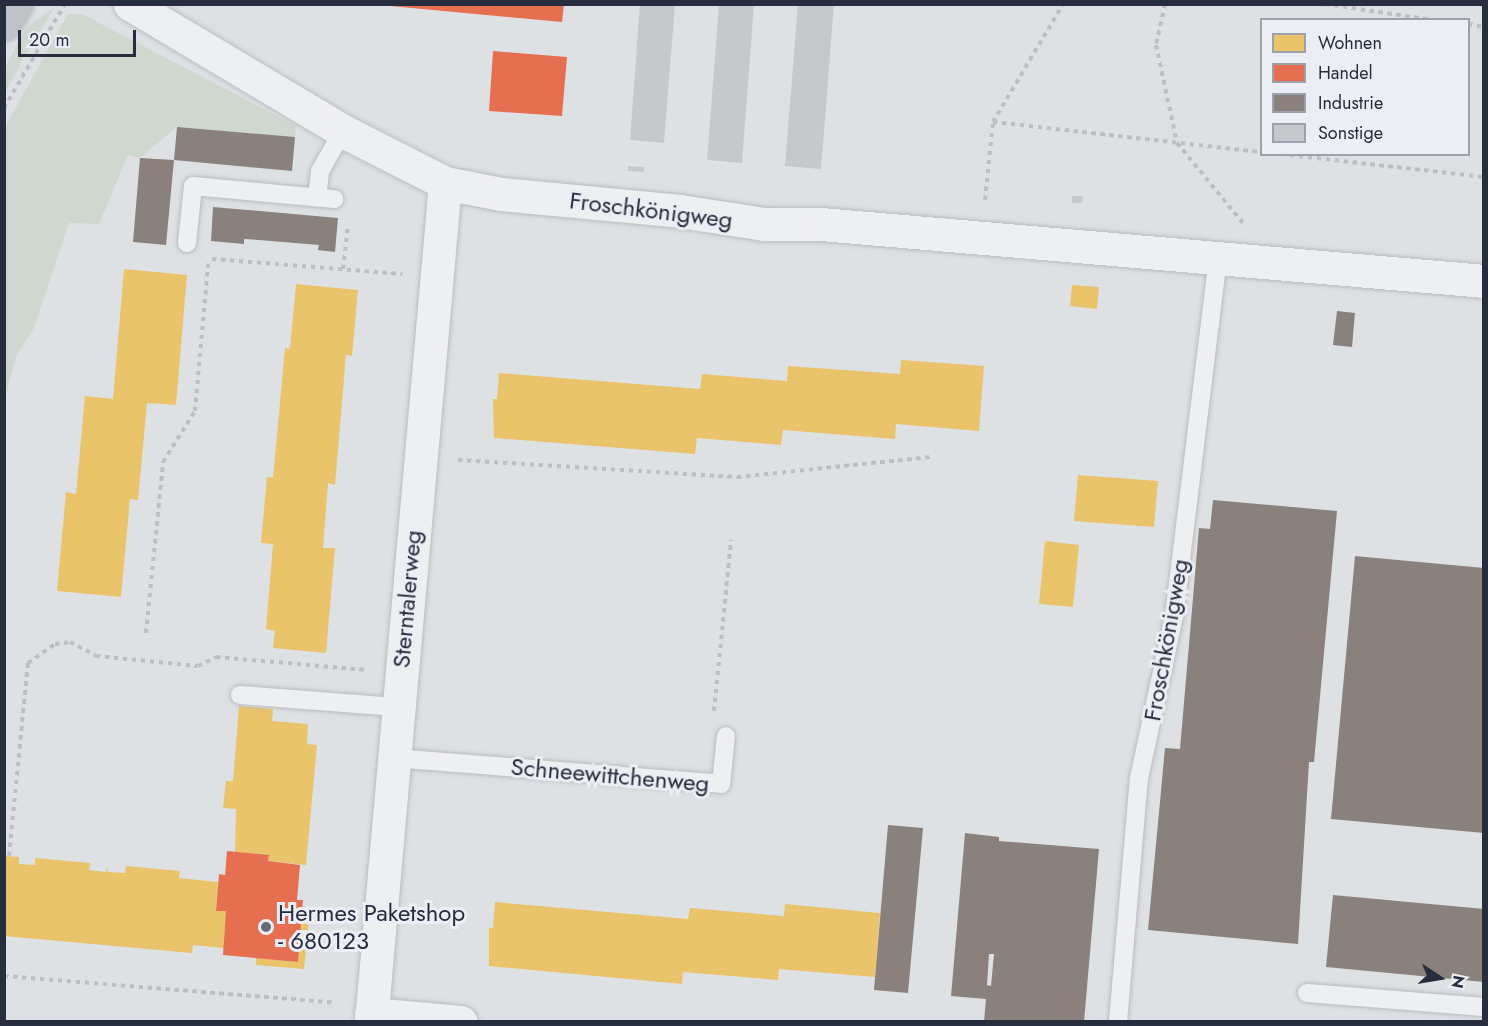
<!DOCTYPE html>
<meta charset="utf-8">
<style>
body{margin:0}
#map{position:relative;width:1488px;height:1026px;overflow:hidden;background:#dee1e4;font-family:Jost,sans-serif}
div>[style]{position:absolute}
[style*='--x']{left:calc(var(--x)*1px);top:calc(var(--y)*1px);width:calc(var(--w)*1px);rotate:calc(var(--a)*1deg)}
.green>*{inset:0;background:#ced8cf}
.homes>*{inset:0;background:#e9c46a}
.shops>*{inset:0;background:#e76f51}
.industry>*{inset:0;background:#8a817c}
.building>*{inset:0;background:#c5c9cc}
.path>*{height:4px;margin-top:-2px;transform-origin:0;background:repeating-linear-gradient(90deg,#bebfc4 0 4.5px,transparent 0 9px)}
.roads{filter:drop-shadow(0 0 2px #bbbdc0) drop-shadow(0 0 2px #bbbdc0)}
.service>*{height:18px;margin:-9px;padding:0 9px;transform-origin:9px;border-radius:9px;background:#eeeff1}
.minor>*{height:33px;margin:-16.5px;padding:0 16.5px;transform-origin:16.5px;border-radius:16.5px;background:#eeeff1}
.secondary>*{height:33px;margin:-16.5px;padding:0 16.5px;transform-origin:16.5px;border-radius:16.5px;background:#bfc2c7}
.dots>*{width:16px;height:16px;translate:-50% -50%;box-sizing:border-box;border:3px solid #ebeef4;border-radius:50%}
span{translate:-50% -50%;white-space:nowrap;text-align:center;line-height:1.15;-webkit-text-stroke:6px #ebeef4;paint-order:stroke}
.street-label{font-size:24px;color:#262d3c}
.poi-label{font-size:24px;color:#262d3c}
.left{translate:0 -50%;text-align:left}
.frame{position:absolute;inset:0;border:6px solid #262d3c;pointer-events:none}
.legend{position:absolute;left:1260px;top:18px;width:210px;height:138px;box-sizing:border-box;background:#ebeef4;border:2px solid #9ca1aa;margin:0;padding:8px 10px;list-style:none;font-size:18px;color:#262d3c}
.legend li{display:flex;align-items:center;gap:12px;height:30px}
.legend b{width:30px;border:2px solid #9ca1aa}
.north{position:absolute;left:1410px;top:948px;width:60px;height:60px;-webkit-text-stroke:4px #ebeef4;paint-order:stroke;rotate:102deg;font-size:16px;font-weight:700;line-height:24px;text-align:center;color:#262d3c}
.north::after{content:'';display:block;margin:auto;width:21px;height:27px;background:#262d3c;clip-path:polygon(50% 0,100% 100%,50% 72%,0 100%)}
.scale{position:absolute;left:18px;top:30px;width:118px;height:27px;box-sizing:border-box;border:3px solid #262d3c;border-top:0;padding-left:8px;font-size:18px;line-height:21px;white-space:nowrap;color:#262d3c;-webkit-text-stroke:4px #ebeef4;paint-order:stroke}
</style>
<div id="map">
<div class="green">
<i style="clip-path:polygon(55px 7px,21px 63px,5px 93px,5px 67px,26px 28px)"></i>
<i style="clip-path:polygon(82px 14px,296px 126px,295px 137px,177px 127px,140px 158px,128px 155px,99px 224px,69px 223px,34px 328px,16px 356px,5px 399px,5px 127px,68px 14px)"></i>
</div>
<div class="homes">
<i style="clip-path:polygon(124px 269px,187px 275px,176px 405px,147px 403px,138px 500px,130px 499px,121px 597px,57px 591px,66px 492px,76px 494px,85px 396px,113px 399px)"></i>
<i style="clip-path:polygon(296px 284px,358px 290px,352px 356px,346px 355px,335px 485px,328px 483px,323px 548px,335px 548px,326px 653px,273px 648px,275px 631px,266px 629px,273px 544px,261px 543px,267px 477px,273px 478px,285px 348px,290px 349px)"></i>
<i style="clip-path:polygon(1072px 285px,1099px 287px,1097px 309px,1070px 306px)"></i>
<i style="clip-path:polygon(901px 360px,984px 366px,979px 431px,896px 424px,895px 439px,783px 430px,781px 445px,697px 438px,695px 454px,494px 438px,493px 399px,497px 399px,499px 373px,700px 389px,702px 374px,787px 381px,788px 366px,900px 374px)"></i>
<i style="clip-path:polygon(1078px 475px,1158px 481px,1154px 527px,1074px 521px)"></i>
<i style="clip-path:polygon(1045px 541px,1079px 545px,1073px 607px,1039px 604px)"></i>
<i style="clip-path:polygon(239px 706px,273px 709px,272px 721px,308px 724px,307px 744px,317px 745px,306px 865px,268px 861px,269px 855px,235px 852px,236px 809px,223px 808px,226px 781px,233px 781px)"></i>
<i style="clip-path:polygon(4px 856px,19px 857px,19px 864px,35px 865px,35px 858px,90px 863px,89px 870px,106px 872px,108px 867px,108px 872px,125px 873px,126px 866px,180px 871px,179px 878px,218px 882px,216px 911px,226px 911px,224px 948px,193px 945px,192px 953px,4px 936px)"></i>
<i style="clip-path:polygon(495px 902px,688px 919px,690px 908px,784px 916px,785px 904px,880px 913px,875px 977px,779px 969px,778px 980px,683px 972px,682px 984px,489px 966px,489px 928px,493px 928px)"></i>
<i style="clip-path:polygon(302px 919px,309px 919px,304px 969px,256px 965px,256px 958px,298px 962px)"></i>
</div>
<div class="shops">
<i style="clip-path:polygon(369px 4px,564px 4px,562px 22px)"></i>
<i style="clip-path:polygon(493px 51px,567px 57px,562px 116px,489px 111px)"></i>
<i style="clip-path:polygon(227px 851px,269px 855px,268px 861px,300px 865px,297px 900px,303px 900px,298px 962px,223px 955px,226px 911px,216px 911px,219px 874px,225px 875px)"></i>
</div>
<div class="industry">
<i style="clip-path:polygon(177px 127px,295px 137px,292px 171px,174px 160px)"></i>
<i style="clip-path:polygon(140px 158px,174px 160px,166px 245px,133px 242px)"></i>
<i style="clip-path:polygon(213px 207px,338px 218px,335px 252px,318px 250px,319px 245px,259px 240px,244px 239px,244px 244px,211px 241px)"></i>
<i style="clip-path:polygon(1337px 311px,1355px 313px,1352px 347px,1333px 345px)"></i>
<i style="clip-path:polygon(1213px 500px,1337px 511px,1314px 762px,1309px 762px,1298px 944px,1148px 930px,1165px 748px,1180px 749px,1199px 528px,1210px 529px)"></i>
<i style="clip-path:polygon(1355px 556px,1484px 568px,1484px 833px,1331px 819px)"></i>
<i style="clip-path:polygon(888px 825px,923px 828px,908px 993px,874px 990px)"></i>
<i style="clip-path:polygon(evenodd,965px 833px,999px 837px,999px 841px,1099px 849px,1084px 1022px,984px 1022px,986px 999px,951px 996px,965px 833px,989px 954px,994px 954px,991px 986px,987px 985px,989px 954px)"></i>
<i style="clip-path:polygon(1333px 895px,1484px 909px,1484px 982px,1326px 967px)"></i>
</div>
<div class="building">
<i style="clip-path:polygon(640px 4px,675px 4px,664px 143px,630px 140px)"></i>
<i style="clip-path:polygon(719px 4px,754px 4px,742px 163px,707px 160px)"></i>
<i style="clip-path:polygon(798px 4px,834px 4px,821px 169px,785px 166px)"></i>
<i style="clip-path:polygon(628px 166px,644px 167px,644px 172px,628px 171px)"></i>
<i style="clip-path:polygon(1072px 196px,1083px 196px,1082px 203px,1072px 203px)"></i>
</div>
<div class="path">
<i style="--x:1165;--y:4;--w:42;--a:102.4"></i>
<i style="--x:1156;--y:45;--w:100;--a:77.9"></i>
<i style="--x:1177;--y:143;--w:104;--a:50.5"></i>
<i style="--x:1325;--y:4;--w:109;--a:8.4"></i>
<i style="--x:1468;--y:24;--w:16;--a:11"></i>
<i style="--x:4;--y:108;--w:121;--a:-59.6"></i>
<i style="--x:993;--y:122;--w:271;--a:6.4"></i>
<i style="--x:1281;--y:154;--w:204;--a:6.5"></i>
<i style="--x:985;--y:200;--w:78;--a:-84.1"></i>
<i style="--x:993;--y:122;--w:137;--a:-59.3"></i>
<i style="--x:212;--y:259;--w:191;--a:4.5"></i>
<i style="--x:343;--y:269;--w:44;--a:-83.5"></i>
<i style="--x:458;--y:460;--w:280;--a:3.5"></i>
<i style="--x:737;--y:477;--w:194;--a:-5.9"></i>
<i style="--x:146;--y:633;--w:172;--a:-84.3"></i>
<i style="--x:163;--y:462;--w:60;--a:-57.9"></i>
<i style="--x:195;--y:411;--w:148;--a:-84.9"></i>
<i style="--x:714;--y:711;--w:172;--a:-84.3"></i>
<i style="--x:9;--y:856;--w:194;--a:-84.4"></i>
<i style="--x:28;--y:663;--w:33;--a:-35"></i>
<i style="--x:55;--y:644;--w:15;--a:-8"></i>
<i style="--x:70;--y:642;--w:30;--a:28"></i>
<i style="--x:96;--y:656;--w:102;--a:5.6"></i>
<i style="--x:198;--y:666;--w:20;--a:-27"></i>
<i style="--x:216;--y:657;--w:152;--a:4.9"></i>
<i style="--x:4;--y:976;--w:333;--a:4.6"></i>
</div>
<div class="roads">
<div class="service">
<i style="--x:317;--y:197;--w:26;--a:-83"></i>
<i style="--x:320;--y:171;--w:46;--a:-60.1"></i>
<i style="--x:187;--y:243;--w:57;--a:-84"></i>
<i style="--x:193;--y:186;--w:142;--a:5.3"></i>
<i style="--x:240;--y:695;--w:157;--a:4.4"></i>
<i style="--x:393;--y:758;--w:329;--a:4.5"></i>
<i style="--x:721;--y:784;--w:48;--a:-84.1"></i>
<i style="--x:1307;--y:993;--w:178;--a:4.5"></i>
<i style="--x:1118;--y:1022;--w:245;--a:-85.1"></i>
<i style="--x:1139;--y:778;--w:166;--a:-77.8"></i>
<i style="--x:1174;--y:616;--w:360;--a:-83"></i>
</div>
<div class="minor">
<i style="--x:130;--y:4;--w:248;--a:30.8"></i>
<i style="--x:343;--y:131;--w:114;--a:27"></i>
<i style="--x:445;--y:183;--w:57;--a:11.1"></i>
<i style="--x:501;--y:194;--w:180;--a:5.4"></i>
<i style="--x:680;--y:211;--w:85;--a:8.8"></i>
<i style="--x:764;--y:224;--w:57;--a:0"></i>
<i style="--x:821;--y:224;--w:665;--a:4.91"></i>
<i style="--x:371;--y:1014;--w:90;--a:5.1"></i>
<i style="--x:371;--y:1022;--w:842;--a:-84.96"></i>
</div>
<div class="secondary">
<i style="--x:4;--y:24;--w:23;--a:-59"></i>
</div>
</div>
<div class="dots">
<i style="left:266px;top:927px;background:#666c77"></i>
</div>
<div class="street-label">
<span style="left:651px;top:210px;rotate:7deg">Froschkönigweg</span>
<span style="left:407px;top:599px;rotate:-85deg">Sterntalerweg</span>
<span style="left:1166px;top:640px;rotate:-80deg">Froschkönigweg</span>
<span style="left:610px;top:775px;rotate:5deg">Schneewittchenweg</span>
</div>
<div class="poi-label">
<span class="left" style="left:278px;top:927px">Hermes Paketshop<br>- 680123</span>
</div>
<div class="frame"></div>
<ul class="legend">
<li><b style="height:16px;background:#e9c46a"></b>Wohnen</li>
<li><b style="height:16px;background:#e76f51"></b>Handel</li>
<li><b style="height:16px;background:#8a817c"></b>Industrie</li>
<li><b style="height:16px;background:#c5c9cc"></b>Sonstige</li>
</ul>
<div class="north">N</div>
<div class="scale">20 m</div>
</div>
